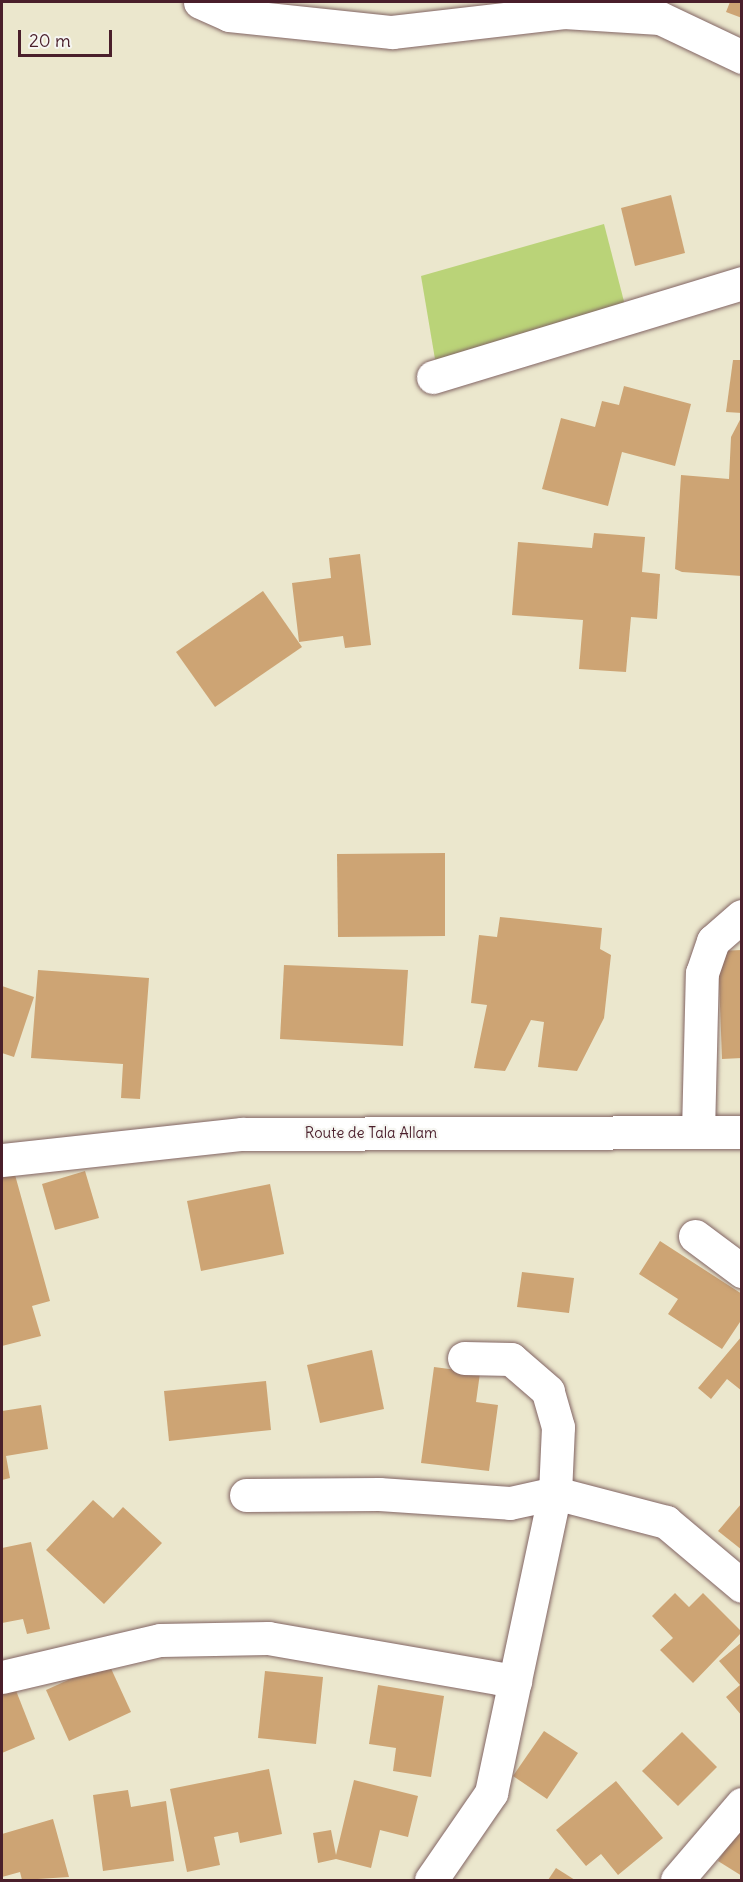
<!DOCTYPE html>
<style>
body{margin:0}
#map{position:relative;width:743px;height:1882px;overflow:hidden;background:#ebe7cd;font-family:Delius,sans-serif}
div>[style]{position:absolute}
[style*='--x']{left:calc(var(--x)*1px);top:calc(var(--y)*1px);width:calc(var(--w)*1px);rotate:calc(var(--a)*1deg)}
.green>*{inset:0;background:#bad378}
.building>*{inset:0;background:#cda474}
.roads{filter:drop-shadow(0 0 2px #826564) drop-shadow(0 0 2px #826564)}
.minor>*{height:33px;margin:-16.5px;padding:0 16.5px;transform-origin:16.5px;border-radius:16.5px;background:#fff}
.major>*{height:33px;margin:-16.5px;padding:0 16.5px;transform-origin:16.5px;border-radius:16.5px;background:#fff}
span{translate:-50% -50%;white-space:nowrap;text-align:center;line-height:1.15;-webkit-text-stroke:4.5px #f6f6f2;paint-order:stroke}
.street-label{font-size:15px;color:#4a1f2b}
.frame{position:absolute;inset:0;border:3px solid #4a1f2b;pointer-events:none}
.scale{position:absolute;left:18px;top:30px;width:94px;height:27px;box-sizing:border-box;border:3px solid #4a1f2b;border-top:0;padding-left:8px;font-size:18px;line-height:21px;white-space:nowrap;color:#4a1f2b;-webkit-text-stroke:4px #f6f6f2;paint-order:stroke}
</style>
<div id="map">
<div class="green">
<i style="clip-path:polygon(604px 224px,628px 317px,436px 365px,421px 276px)"></i>
</div>
<div class="building">
<i style="clip-path:polygon(730px 2px,742px 2px,742px 18px,726px 12px)"></i>
<i style="clip-path:polygon(671px 195px,685px 253px,635px 266px,621px 208px)"></i>
<i style="clip-path:polygon(733px 360px,742px 360px,742px 413px,726px 412px)"></i>
<i style="clip-path:polygon(624px 386px,691px 404px,675px 466px,622px 452px,608px 506px,542px 489px,561px 418px,595px 427px,602px 401px,619px 405px)"></i>
<i style="clip-path:polygon(742px 416px,742px 576px,682px 572px,675px 569px,681px 475px,729px 479px,731px 437px)"></i>
<i style="clip-path:polygon(594px 533px,645px 537px,642px 572px,660px 574px,657px 619px,631px 617px,626px 672px,579px 669px,583px 620px,512px 615px,518px 542px,592px 548px)"></i>
<i style="clip-path:polygon(360px 554px,371px 645px,345px 648px,343px 636px,299px 642px,292px 583px,331px 578px,329px 558px)"></i>
<i style="clip-path:polygon(263px 591px,302px 647px,215px 707px,176px 652px)"></i>
<i style="clip-path:polygon(445px 853px,445px 936px,338px 937px,337px 854px)"></i>
<i style="clip-path:polygon(500px 917px,602px 928px,600px 949px,611px 955px,604px 1018px,577px 1071px,538px 1067px,544px 1022px,531px 1020px,505px 1071px,474px 1068px,487px 1005px,471px 1003px,479px 935px,497px 937px)"></i>
<i style="clip-path:polygon(742px 950px,742px 1058px,722px 1059px,718px 951px)"></i>
<i style="clip-path:polygon(284px 965px,408px 970px,403px 1046px,280px 1039px)"></i>
<i style="clip-path:polygon(38px 970px,149px 978px,140px 1099px,121px 1098px,123px 1064px,31px 1058px)"></i>
<i style="clip-path:polygon(2px 986px,34px 997px,14px 1057px,2px 1053px)"></i>
<i style="clip-path:polygon(12px 1164px,50px 1301px,32px 1306px,41px 1336px,2px 1346px,2px 1166px)"></i>
<i style="clip-path:polygon(85px 1171px,99px 1218px,55px 1230px,42px 1184px)"></i>
<i style="clip-path:polygon(270px 1184px,284px 1254px,201px 1271px,187px 1201px)"></i>
<i style="clip-path:polygon(660px 1241px,742px 1294px,742px 1319px,722px 1349px,668px 1314px,678px 1299px,639px 1274px)"></i>
<i style="clip-path:polygon(522px 1272px,574px 1278px,569px 1313px,517px 1307px)"></i>
<i style="clip-path:polygon(742px 1336px,742px 1391px,727px 1379px,711px 1399px,698px 1388px)"></i>
<i style="clip-path:polygon(372px 1350px,384px 1409px,320px 1423px,307px 1365px)"></i>
<i style="clip-path:polygon(434px 1367px,480px 1373px,476px 1402px,498px 1405px,489px 1471px,421px 1463px)"></i>
<i style="clip-path:polygon(266px 1381px,271px 1430px,169px 1441px,164px 1391px)"></i>
<i style="clip-path:polygon(41px 1405px,48px 1449px,6px 1456px,10px 1478px,2px 1480px,2px 1411px)"></i>
<i style="clip-path:polygon(93px 1500px,113px 1518px,123px 1507px,162px 1543px,104px 1604px,46px 1550px)"></i>
<i style="clip-path:polygon(742px 1503px,742px 1550px,718px 1531px)"></i>
<i style="clip-path:polygon(31px 1542px,50px 1629px,27px 1634px,23px 1619px,2px 1623px,2px 1548px)"></i>
<i style="clip-path:polygon(675px 1593px,689px 1607px,703px 1593px,742px 1632px,693px 1683px,660px 1650px,673px 1638px,652px 1616px)"></i>
<i style="clip-path:polygon(742px 1642px,742px 1716px,726px 1697px,740px 1685px,719px 1661px)"></i>
<i style="clip-path:polygon(108px 1662px,131px 1712px,69px 1741px,46px 1690px)"></i>
<i style="clip-path:polygon(265px 1671px,323px 1677px,316px 1744px,258px 1738px)"></i>
<i style="clip-path:polygon(378px 1685px,444px 1696px,431px 1777px,393px 1771px,396px 1748px,369px 1744px)"></i>
<i style="clip-path:polygon(15px 1688px,35px 1739px,2px 1753px,2px 1694px)"></i>
<i style="clip-path:polygon(544px 1731px,578px 1753px,547px 1799px,513px 1776px)"></i>
<i style="clip-path:polygon(682px 1732px,717px 1767px,678px 1806px,642px 1771px)"></i>
<i style="clip-path:polygon(269px 1769px,282px 1834px,240px 1843px,238px 1832px,214px 1837px,220px 1865px,187px 1872px,170px 1789px)"></i>
<i style="clip-path:polygon(354px 1780px,418px 1796px,408px 1837px,380px 1830px,371px 1868px,336px 1859px,318px 1863px,313px 1833px,331px 1830px,336px 1855px)"></i>
<i style="clip-path:polygon(616px 1781px,663px 1838px,618px 1875px,601px 1854px,586px 1866px,556px 1830px)"></i>
<i style="clip-path:polygon(128px 1790px,131px 1807px,166px 1801px,174px 1861px,103px 1871px,93px 1795px)"></i>
<i style="clip-path:polygon(53px 1819px,69px 1877px,22px 1880px,20px 1872px,2px 1877px,2px 1834px)"></i>
<i style="clip-path:polygon(742px 1823px,742px 1876px,718px 1861px)"></i>
<i style="clip-path:polygon(556px 1868px,575px 1880px,548px 1880px)"></i>
</div>
<div class="roads">
<div class="minor">
<i style="--x:200;--y:2;--w:32;--a:24"></i>
<i style="--x:229;--y:15;--w:164;--a:6"></i>
<i style="--x:392;--y:32;--w:173;--a:-6.6"></i>
<i style="--x:564;--y:12;--w:96;--a:3.6"></i>
<i style="--x:660;--y:18;--w:91;--a:25.4"></i>
<i style="--x:433;--y:377;--w:323;--a:-16.9"></i>
<i style="--x:698;--y:1132;--w:159;--a:-88.6"></i>
<i style="--x:702;--y:973;--w:34;--a:-71"></i>
<i style="--x:713;--y:941;--w:38;--a:-41"></i>
<i style="--x:695;--y:1236;--w:59;--a:36.7"></i>
<i style="--x:246;--y:1495;--w:133;--a:-0.4"></i>
<i style="--x:379;--y:1494;--w:131;--a:3.9"></i>
<i style="--x:510;--y:1503;--w:46;--a:-12.5"></i>
<i style="--x:555;--y:1493;--w:115;--a:14.6"></i>
<i style="--x:666;--y:1522;--w:99;--a:40.1"></i>
<i style="--x:2;--y:1677;--w:162;--a:-13.2"></i>
<i style="--x:160;--y:1640;--w:108;--a:-1.1"></i>
<i style="--x:268;--y:1638;--w:251;--a:9.9"></i>
<i style="--x:431;--y:1880;--w:106;--a:-55.4"></i>
<i style="--x:491;--y:1793;--w:307;--a:-78"></i>
<i style="--x:555;--y:1493;--w:66;--a:-87.4"></i>
<i style="--x:558;--y:1427;--w:37;--a:-106"></i>
<i style="--x:548;--y:1391;--w:49;--a:-139.1"></i>
<i style="--x:511;--y:1359;--w:47;--a:-178.8"></i>
<i style="--x:677;--y:1880;--w:100;--a:-49.5"></i>
</div>
<div class="major">
<i style="--x:2;--y:1160;--w:241;--a:-6.2"></i>
<i style="--x:242;--y:1134;--w:500;--a:-0.23"></i>
</div>
</div>
<div class="street-label">
<span style="left:371px;top:1133px">Route de Tala Allam</span>
</div>
<div class="frame"></div>
<div class="scale">20 m</div>
</div>
